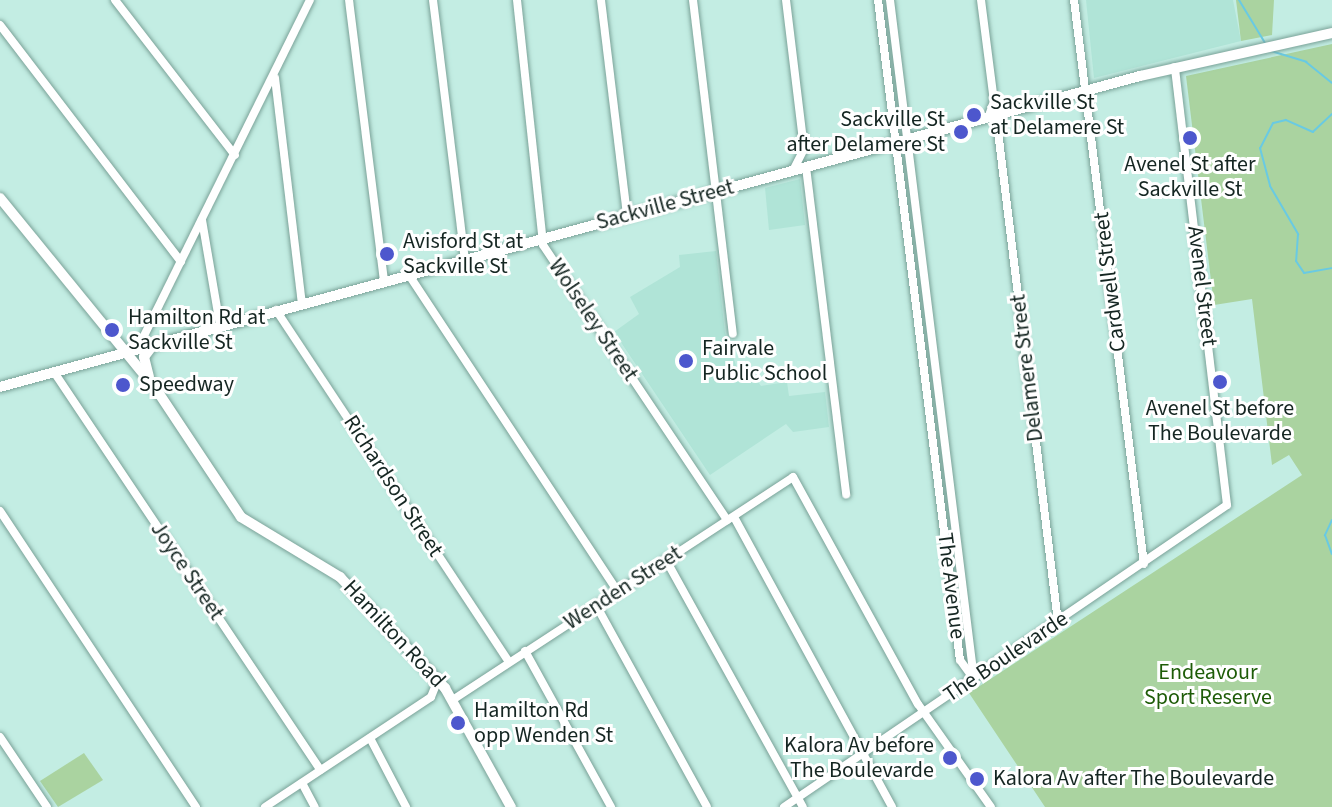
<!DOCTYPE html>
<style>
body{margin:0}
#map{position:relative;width:1332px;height:807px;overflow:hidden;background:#c3ede3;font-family:"Source Sans 3",sans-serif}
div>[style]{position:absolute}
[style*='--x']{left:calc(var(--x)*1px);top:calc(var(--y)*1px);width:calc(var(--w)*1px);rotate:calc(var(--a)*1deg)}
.built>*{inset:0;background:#b0e4d7}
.green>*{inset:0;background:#aad3a0}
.stream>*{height:2px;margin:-1px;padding:0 1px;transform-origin:1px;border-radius:1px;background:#69cae3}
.roads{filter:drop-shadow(0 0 2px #7aa298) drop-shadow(0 0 2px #7aa298)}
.minor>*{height:8px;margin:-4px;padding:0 4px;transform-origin:4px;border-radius:4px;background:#fff}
.major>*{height:10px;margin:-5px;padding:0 5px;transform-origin:5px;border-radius:5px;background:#fff}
.dots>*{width:22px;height:22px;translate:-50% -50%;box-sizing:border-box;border:4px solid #fff;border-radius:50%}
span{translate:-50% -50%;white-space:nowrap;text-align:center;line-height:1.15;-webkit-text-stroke:6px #fff;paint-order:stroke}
.poi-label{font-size:22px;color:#152622}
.left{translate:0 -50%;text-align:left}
.right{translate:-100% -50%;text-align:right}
.street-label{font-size:22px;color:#152622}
.park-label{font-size:22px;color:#1e5c08}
</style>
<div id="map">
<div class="built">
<i style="clip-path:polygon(1086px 0,1233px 0,1241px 41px,1094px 78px)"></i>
<i style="clip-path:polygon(800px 179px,805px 225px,769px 230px,765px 188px)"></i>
<i style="clip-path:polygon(716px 251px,725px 333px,739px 374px,752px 373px,761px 386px,787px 382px,789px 396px,825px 392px,829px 427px,793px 432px,786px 424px,710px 475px,614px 332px,639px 314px,630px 297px,680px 267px,679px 255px)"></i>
</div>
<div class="green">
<i style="clip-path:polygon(1236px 0,1274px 0,1272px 35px,1241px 41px)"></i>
<i style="clip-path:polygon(1332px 44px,1332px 807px,1045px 807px,969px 693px,1302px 475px,1289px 455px,1272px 465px,1252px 299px,1214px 305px,1186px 76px)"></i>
<i style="clip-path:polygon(84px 753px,103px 780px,58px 807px,40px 781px)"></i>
</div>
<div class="stream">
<i style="--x:1239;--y:0;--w:50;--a:58.8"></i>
<i style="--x:1271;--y:51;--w:37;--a:17"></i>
<i style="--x:1306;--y:62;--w:33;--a:39"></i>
<i style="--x:1332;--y:114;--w:26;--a:137"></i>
<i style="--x:1313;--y:132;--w:30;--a:-156"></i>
<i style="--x:1286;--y:120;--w:13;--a:167"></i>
<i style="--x:1273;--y:123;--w:28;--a:117"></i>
<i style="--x:1260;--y:148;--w:39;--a:75"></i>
<i style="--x:1270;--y:186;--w:56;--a:59.7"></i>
<i style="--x:1298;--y:234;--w:27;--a:94"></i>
<i style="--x:1296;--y:261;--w:14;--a:56"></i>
<i style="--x:1304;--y:273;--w:28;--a:-10"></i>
<i style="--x:1332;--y:520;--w:17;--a:115"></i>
<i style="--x:1325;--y:535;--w:20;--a:70"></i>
</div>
<div class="roads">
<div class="minor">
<i style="--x:115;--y:0;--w:196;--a:52.3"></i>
<i style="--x:349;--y:0;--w:284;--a:82.9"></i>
<i style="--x:433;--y:0;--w:262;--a:83"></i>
<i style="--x:517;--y:0;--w:246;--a:83.9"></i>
<i style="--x:543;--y:245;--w:331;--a:56.2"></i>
<i style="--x:601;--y:0;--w:218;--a:83.1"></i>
<i style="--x:693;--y:0;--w:336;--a:83.2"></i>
<i style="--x:786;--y:0;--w:150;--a:83.1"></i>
<i style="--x:804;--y:149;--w:25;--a:117"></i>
<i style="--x:878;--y:0;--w:665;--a:82.92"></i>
<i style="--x:960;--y:660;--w:24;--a:54"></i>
<i style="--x:890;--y:0;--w:684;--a:82.95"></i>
<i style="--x:981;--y:0;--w:102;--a:82.7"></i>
<i style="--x:994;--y:101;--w:18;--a:109"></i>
<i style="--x:1074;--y:0;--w:568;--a:82.93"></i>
<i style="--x:0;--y:25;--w:298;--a:52.6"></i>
<i style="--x:275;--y:78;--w:228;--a:83.2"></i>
<i style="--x:996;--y:115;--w:511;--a:83.03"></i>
<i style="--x:806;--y:167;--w:330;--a:83"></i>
<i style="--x:202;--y:220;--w:107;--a:80.3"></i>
<i style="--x:409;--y:275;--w:377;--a:56.6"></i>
<i style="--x:276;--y:310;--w:422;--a:56.5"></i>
<i style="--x:138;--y:348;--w:388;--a:-63.7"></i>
<i style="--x:54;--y:372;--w:479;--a:56.2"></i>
<i style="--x:0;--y:511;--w:355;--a:56.5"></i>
<i style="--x:734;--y:517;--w:330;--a:61.4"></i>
<i style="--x:666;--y:560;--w:282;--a:61"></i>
<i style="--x:596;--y:605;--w:230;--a:61.2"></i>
<i style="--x:525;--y:651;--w:178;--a:61.1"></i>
<i style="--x:454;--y:699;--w:405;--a:-33.2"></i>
<i style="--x:793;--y:477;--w:259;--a:61.2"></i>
<i style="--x:918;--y:704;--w:126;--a:54.7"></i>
<i style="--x:0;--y:737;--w:84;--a:56.1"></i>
<i style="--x:370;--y:738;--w:78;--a:62.4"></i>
<i style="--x:302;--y:783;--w:27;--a:62"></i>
<i style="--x:265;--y:807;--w:199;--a:-33.5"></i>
<i style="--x:431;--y:697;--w:18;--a:-68"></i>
<i style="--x:784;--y:807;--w:536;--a:-34.28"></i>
<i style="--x:1227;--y:505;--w:441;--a:-96.8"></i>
</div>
<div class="major">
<i style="--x:0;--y:198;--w:250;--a:50.8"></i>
<i style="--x:158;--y:392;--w:150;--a:56.4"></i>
<i style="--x:241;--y:517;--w:116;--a:31.2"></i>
<i style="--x:340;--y:577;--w:153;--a:46.6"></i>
<i style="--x:445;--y:688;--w:136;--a:61"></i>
<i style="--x:149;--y:377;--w:21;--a:-104"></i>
<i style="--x:144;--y:357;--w:15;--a:-53"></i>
<i style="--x:0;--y:387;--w:1182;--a:-15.26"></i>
<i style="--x:1140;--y:76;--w:197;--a:-12.6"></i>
</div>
</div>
<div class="dots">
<i style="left:974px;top:115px;background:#4d57cd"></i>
<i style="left:961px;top:132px;background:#4d57cd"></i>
<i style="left:1190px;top:138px;background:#4d57cd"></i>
<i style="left:387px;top:254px;background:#4d57cd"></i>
<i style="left:112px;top:330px;background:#4d57cd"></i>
<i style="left:686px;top:361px;background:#4d57cd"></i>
<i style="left:1220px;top:382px;background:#4d57cd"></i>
<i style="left:123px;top:385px;background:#4d57cd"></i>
<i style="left:458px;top:723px;background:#4d57cd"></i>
<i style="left:950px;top:758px;background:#4d57cd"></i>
<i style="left:977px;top:779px;background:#4d57cd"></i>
</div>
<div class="poi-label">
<span class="left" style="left:990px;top:115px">Sackville St<br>at Delamere St</span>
<span class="right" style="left:945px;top:132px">Sackville St<br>after Delamere St</span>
<span style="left:1190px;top:177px">Avenel St after<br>Sackville St</span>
<span class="left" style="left:403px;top:254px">Avisford St at<br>Sackville St</span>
<span class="left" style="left:128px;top:330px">Hamilton Rd at<br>Sackville St</span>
<span class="left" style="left:702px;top:361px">Fairvale<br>Public School</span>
<span class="left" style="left:139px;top:385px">Speedway</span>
<span style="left:1220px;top:421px">Avenel St before<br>The Boulevarde</span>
<span class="left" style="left:474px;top:723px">Hamilton Rd<br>opp Wenden St</span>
<span class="right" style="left:934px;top:758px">Kalora Av before<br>The Boulevarde</span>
<span class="left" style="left:993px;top:779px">Kalora Av after The Boulevarde</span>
</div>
<div class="street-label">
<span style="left:665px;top:205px;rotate:-15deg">Sackville Street</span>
<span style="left:1110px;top:282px;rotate:-97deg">Cardwell Street</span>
<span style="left:1202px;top:286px;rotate:83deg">Avenel Street</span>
<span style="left:593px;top:320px;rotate:56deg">Wolseley Street</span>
<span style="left:1027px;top:368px;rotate:-97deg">Delamere Street</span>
<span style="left:393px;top:486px;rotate:57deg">Richardson Street</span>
<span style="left:187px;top:571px;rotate:56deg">Joyce Street</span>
<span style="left:951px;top:586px;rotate:83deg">The Avenue</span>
<span style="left:623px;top:588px;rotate:-33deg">Wenden Street</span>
<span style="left:394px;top:634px;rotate:47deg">Hamilton Road</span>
<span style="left:1006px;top:657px;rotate:-34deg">The Boulevarde</span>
</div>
<div class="park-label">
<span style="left:1208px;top:685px">Endeavour<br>Sport Reserve</span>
</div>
</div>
